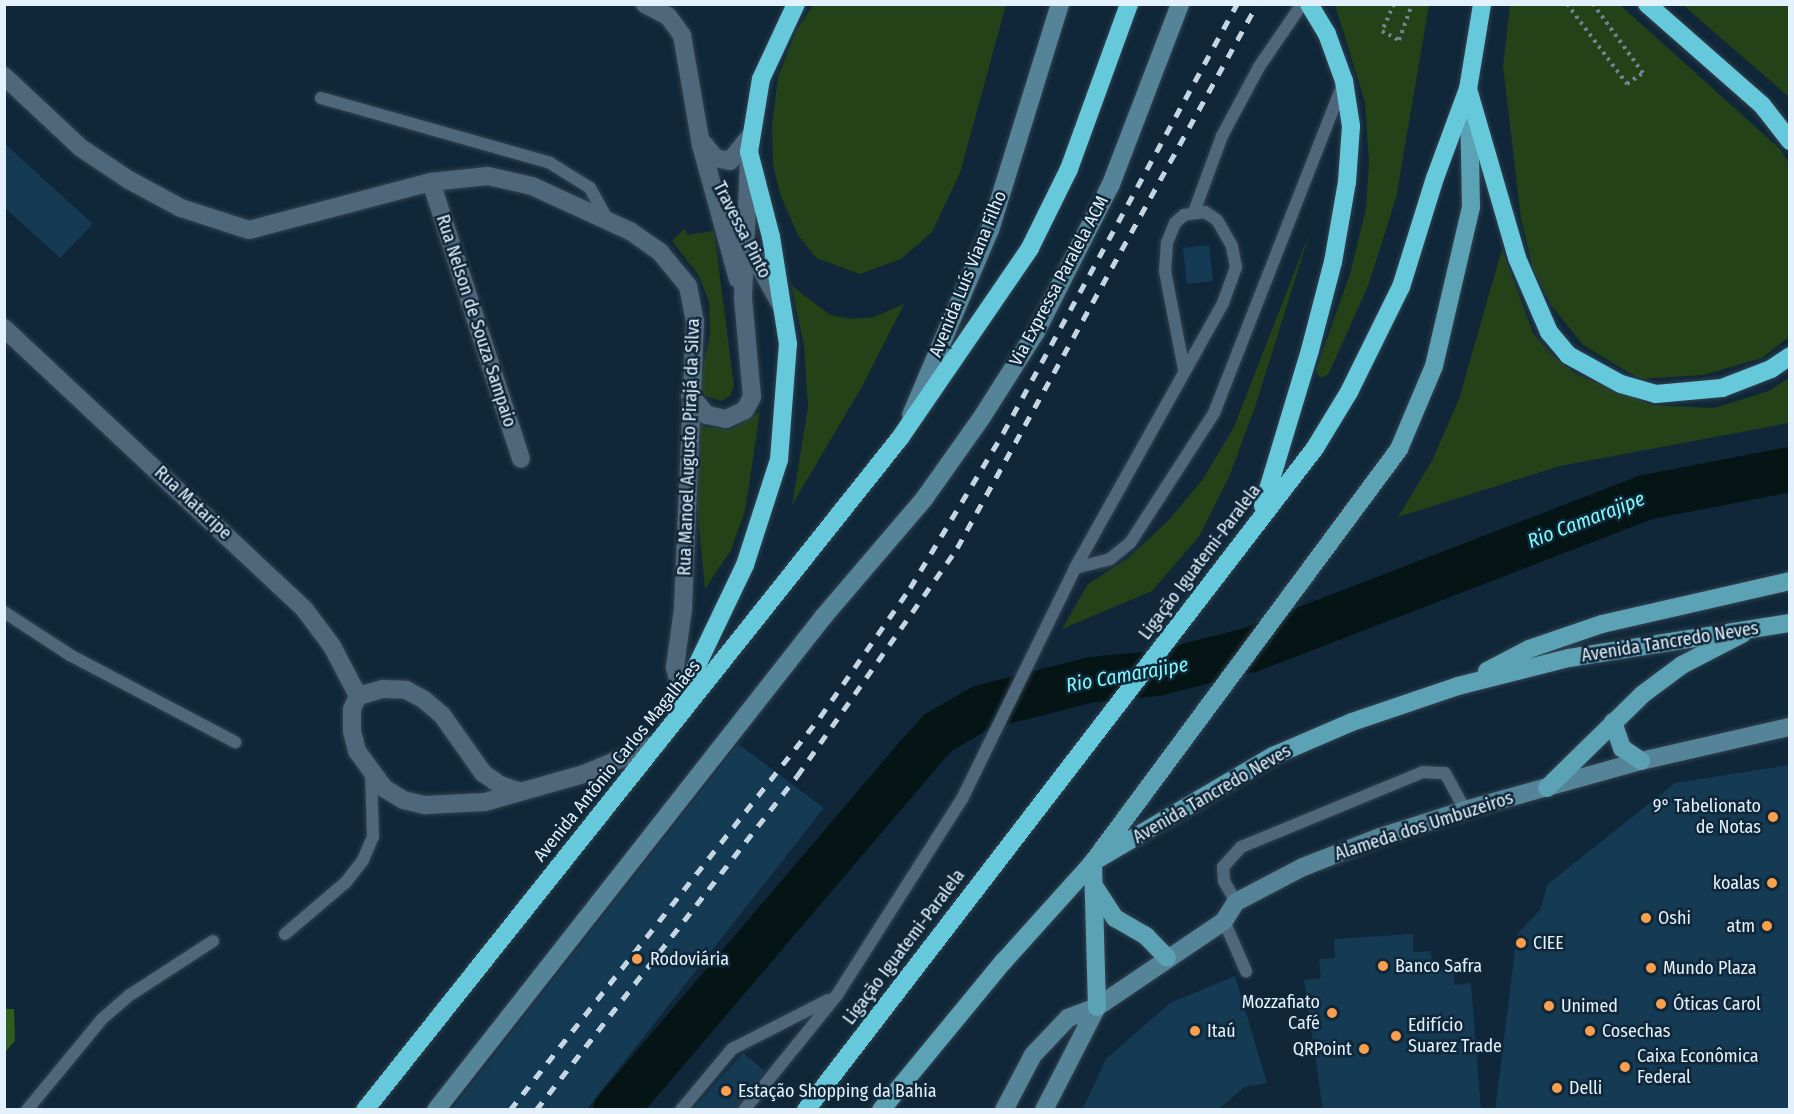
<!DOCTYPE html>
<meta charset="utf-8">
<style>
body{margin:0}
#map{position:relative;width:1794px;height:1114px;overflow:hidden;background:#0f2738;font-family:"Fira Sans Condensed",sans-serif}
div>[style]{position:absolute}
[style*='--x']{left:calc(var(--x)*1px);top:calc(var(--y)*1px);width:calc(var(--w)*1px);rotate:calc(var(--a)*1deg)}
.green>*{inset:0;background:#244218}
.forest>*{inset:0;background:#2f5b1c}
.river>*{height:45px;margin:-22.5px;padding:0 22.5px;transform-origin:22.5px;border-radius:22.5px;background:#051414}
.building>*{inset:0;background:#143a54}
.path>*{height:4px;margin-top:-2px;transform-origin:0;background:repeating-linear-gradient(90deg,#718493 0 3px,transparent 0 7.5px)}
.roads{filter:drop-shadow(0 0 2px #324150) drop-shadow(0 0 2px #324150)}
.lane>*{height:12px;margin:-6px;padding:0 6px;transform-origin:6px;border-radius:6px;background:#4e677b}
.street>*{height:18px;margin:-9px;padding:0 9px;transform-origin:9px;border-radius:9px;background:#4e677b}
.secondary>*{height:18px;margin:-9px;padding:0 9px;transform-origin:9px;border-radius:9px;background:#558498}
.primary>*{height:18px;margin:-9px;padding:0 9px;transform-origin:9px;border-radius:9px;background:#5ca2b5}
.highway>*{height:18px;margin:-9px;padding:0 9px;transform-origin:9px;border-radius:9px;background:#66c9db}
.rail>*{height:4.5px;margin-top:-2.25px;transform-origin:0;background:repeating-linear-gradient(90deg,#c5d5e1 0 10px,transparent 0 20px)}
.dots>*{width:16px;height:16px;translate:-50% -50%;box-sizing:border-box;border:3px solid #0f2738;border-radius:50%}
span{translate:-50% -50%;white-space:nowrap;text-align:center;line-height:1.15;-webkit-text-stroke:5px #0f2738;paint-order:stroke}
.street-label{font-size:18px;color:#e3f1fd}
.poi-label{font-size:18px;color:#e3f1fd}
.right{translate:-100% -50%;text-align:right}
.left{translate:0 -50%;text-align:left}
.water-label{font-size:20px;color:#82fafa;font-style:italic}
.frame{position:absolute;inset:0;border:6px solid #e3f1fd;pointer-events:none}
</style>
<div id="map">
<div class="green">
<i style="clip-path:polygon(814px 4px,1006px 5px,960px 173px,932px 232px,901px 259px,860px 274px,816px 258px,798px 235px,780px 194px,773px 165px,772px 125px,778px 77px,796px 31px)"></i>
<i style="clip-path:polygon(1335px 5px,1429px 5px,1396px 198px,1368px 286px,1328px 375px,1320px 378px,1316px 370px,1350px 274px,1366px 209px,1369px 163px,1365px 102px)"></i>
<i style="clip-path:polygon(1510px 5px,1620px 5px,1781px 150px,1790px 165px,1789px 337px,1762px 358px,1703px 375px,1640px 379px,1583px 345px,1551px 305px,1533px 269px,1521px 219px,1503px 66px)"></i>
<i style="clip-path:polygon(1683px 5px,1789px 5px,1789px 97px)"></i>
<i style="clip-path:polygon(685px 228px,687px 235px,714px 231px,734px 386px,730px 396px,721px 401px,705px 396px,699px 386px,710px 334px,709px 301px,699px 276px,672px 241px)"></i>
<i style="clip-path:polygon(1310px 232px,1255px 407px,1229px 477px,1200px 535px,1152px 591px,1062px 629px,1088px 584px,1128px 558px,1169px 520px,1203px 479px,1234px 427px)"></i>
<i style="clip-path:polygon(1502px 249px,1533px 333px,1552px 355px,1576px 374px,1652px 405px,1714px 408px,1769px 391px,1789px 378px,1789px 423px,1560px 466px,1398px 517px,1432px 461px,1459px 399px)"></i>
<i style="clip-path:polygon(791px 285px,830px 315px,852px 319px,874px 317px,904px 304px,863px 385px,792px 505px,808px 407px,804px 345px)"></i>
<i style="clip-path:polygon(760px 412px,745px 511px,731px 550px,705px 589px,697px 507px,699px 426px,730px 430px)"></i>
</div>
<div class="forest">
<i style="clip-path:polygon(5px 1009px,14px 1009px,15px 1041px,5px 1052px)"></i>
</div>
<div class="river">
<i style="--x:615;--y:1110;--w:467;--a:-49.6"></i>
<i style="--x:918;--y:754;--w:30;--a:-48"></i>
<i style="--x:938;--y:732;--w:50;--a:-30.2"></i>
<i style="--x:981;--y:707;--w:114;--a:-14.2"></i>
<i style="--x:1092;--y:679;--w:64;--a:-5.4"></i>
<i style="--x:1156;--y:673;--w:98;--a:-14.2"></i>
<i style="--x:1251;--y:649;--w:421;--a:-21.1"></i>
<i style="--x:1644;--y:497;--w:149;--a:-10.9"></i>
</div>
<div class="building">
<i style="clip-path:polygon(4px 143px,93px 224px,60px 258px,4px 207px)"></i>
<i style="clip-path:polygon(1209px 245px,1213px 281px,1187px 284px,1183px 248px)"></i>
<i style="clip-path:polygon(738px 744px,824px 808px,586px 1110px,451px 1110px)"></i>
<i style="clip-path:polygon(1790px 765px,1790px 1110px,1495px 1110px,1517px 934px,1540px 910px,1548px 884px,1675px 783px)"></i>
<i style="clip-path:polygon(1413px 934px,1413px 952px,1431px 951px,1432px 968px,1454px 967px,1454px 985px,1471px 983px,1481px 1110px,1323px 1110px,1304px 980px,1321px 978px,1319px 959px,1335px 958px,1334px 939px)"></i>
<i style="clip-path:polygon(1235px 976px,1267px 1083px,1244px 1087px,1218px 1110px,1082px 1110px,1106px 1059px,1170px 1003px)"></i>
<i style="clip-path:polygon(743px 1053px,765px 1071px,736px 1110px,692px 1110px)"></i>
</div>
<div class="path">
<i style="--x:1394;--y:4;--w:30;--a:114"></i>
<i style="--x:1382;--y:31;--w:19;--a:28"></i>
<i style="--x:1399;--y:40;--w:38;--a:-70"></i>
<i style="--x:1567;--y:4;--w:100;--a:53.1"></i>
<i style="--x:1627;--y:84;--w:19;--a:-35"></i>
<i style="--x:1643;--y:73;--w:85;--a:-125.9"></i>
</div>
<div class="roads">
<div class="lane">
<i style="--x:321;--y:98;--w:238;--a:15.8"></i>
<i style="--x:550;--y:163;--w:47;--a:32"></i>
<i style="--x:590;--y:188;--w:38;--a:61"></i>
<i style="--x:1194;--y:212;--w:81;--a:-69.8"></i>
<i style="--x:1222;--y:136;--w:78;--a:-61.8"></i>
<i style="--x:1259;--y:67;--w:76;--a:-55.7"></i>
<i style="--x:1075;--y:568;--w:36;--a:-14"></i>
<i style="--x:1110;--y:559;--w:26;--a:-39"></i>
<i style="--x:1130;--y:543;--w:155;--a:-57.1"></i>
<i style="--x:1214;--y:413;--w:354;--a:-68.6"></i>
<i style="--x:4;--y:612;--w:79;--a:33.1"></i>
<i style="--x:70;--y:655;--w:187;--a:27.8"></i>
<i style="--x:1236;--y:902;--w:24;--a:-120"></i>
<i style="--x:1224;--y:881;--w:14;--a:-94"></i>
<i style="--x:1223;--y:867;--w:27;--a:-48"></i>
<i style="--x:1241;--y:847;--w:197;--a:-22.4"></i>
<i style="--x:1423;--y:772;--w:22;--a:3"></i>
<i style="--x:1445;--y:773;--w:42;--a:61.6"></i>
<i style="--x:1224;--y:921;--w:55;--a:66.3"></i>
<i style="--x:285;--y:934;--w:80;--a:-40.4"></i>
<i style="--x:346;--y:882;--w:28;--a:-52"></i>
<i style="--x:363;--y:860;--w:25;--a:-67"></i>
<i style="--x:373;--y:837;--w:64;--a:-91.8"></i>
<i style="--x:27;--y:1110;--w:118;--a:-50.5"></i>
<i style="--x:102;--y:1019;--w:37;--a:-41"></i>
<i style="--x:130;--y:995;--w:99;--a:-33"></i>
<i style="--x:681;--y:1110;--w:80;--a:-50.1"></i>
<i style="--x:732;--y:1049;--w:108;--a:-27"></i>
<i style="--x:744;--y:1110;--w:148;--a:-51"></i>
<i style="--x:837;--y:995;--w:232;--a:-57.5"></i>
<i style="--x:962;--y:799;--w:257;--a:-63.9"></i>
<i style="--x:1075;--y:568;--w:304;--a:-60.8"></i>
<i style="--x:1223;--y:303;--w:38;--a:-70"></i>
<i style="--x:1236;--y:267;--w:21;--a:-101"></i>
<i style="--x:1232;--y:246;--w:30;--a:-120"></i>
<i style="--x:1217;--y:220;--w:14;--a:-146"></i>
<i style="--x:1205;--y:212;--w:21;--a:172"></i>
<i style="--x:1184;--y:215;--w:12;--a:138"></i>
<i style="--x:1175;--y:223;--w:22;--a:112"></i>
<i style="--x:1167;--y:243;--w:28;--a:94"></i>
<i style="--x:1165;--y:271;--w:101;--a:79.1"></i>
</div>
<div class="street">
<i style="--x:645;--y:4;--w:26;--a:28"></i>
<i style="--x:668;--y:16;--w:24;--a:54"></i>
<i style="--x:682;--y:35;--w:112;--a:80.2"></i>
<i style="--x:701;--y:145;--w:139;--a:74.6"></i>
<i style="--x:4;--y:76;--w:105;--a:43.1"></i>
<i style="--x:81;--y:148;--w:58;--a:33.7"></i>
<i style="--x:129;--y:180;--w:59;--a:28.3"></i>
<i style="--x:181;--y:208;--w:71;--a:17.9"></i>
<i style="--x:249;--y:230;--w:188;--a:-14.8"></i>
<i style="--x:431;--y:182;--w:57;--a:-6"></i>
<i style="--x:488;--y:176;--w:45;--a:12.8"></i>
<i style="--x:532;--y:186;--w:108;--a:24.7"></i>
<i style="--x:630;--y:231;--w:37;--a:35"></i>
<i style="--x:660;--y:252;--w:44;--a:50.5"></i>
<i style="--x:688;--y:286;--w:36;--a:79"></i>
<i style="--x:695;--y:321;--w:288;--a:92.4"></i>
<i style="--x:683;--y:609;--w:59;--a:97.9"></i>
<i style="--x:675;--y:667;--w:30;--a:76"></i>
<i style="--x:703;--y:143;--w:19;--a:51"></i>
<i style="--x:715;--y:158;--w:15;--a:11"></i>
<i style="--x:730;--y:161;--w:32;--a:-51"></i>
<i style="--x:431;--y:182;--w:291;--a:72"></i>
<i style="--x:746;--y:242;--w:74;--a:61"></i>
<i style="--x:4;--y:328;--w:412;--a:43.1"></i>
<i style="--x:305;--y:610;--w:45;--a:53.1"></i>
<i style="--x:332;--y:646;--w:56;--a:62.5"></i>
<i style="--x:358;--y:696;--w:14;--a:115"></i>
<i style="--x:352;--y:709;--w:22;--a:90"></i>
<i style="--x:352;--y:731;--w:21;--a:76"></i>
<i style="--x:357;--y:751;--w:46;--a:53.9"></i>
<i style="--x:384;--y:788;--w:22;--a:32"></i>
<i style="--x:403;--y:800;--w:23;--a:13"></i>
<i style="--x:425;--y:805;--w:60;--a:-2.9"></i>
<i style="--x:485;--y:802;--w:103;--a:-15.8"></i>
<i style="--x:584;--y:774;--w:80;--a:-22.7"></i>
<i style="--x:690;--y:395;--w:26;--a:50"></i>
<i style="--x:707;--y:415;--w:19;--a:12"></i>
<i style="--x:726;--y:419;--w:21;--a:-25"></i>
<i style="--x:745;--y:410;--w:15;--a:-62"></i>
<i style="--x:752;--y:397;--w:99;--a:-95.2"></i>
<i style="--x:743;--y:298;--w:138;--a:-87.5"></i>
<i style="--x:358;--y:696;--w:26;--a:-16"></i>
<i style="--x:383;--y:689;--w:23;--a:2"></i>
<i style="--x:406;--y:690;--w:19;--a:28"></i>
<i style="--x:423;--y:699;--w:25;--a:40"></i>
<i style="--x:442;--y:715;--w:71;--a:54.7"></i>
<i style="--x:483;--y:773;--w:21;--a:35"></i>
<i style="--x:500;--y:785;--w:22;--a:18"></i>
</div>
<div class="secondary">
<i style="--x:911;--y:415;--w:201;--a:-66.9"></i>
<i style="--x:990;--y:230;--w:237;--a:-72.8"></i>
<i style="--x:436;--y:1110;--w:628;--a:-51.85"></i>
<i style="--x:824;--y:616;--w:154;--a:-49.5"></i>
<i style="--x:924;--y:499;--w:100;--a:-54.7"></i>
<i style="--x:982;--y:417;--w:101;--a:-57.6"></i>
<i style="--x:1036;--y:332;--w:166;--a:-63.1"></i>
<i style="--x:1111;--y:184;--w:193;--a:-69"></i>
<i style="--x:1004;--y:1110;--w:62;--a:-62.2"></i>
<i style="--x:1033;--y:1055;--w:51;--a:-46.6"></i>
<i style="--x:1068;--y:1018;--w:31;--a:-21"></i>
<i style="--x:1097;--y:1007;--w:153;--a:-34.1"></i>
<i style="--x:1224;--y:921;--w:22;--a:-58"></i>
<i style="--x:1236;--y:902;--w:76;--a:-27.6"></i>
<i style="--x:1303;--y:867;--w:83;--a:-21.3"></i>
<i style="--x:1380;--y:837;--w:89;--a:-17.6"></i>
<i style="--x:1465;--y:810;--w:183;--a:-15.6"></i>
<i style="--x:1641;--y:761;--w:153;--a:-12.9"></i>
<i style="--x:1044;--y:1110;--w:116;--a:-62.8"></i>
</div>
<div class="primary">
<i style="--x:1487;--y:671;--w:47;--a:-27.6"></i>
<i style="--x:1529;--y:649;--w:77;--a:-18.9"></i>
<i style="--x:1602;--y:624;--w:193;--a:-12.9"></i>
<i style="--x:1613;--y:722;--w:28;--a:71"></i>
<i style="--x:1622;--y:748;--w:23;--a:34"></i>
<i style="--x:1547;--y:788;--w:134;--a:-44.4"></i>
<i style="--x:1643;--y:694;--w:49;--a:-36.6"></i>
<i style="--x:1682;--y:665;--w:68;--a:-27.3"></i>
<i style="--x:1096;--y:889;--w:35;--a:57"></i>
<i style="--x:1115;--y:918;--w:36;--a:30"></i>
<i style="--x:1146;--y:936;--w:30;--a:46"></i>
<i style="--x:1097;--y:1007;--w:145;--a:-91.6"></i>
<i style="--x:1093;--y:862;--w:514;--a:-53.46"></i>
<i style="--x:1399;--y:449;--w:90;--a:-67.1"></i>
<i style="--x:1434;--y:366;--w:163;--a:-76.9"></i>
<i style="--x:1471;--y:207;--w:104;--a:-91.1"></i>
<i style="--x:881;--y:1110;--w:193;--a:-50.5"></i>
<i style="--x:1004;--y:961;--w:133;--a:-48"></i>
<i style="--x:1093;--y:862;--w:209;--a:-30.5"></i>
<i style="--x:1273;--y:756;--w:86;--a:-23.3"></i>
<i style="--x:1352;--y:722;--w:112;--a:-18.8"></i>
<i style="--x:1458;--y:686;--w:114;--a:-14.2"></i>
<i style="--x:1569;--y:658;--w:224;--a:-9"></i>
</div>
<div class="highway">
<i style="--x:1647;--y:4;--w:153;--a:41.3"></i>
<i style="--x:1762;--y:105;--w:46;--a:52.1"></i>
<i style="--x:1468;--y:89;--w:176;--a:73.8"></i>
<i style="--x:1517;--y:258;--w:81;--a:66.6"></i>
<i style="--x:1549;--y:332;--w:30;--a:50"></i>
<i style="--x:1568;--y:355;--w:60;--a:28.7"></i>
<i style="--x:1621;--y:384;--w:36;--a:16"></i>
<i style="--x:1656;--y:394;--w:66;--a:-5.2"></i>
<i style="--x:1722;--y:388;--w:53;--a:-21.2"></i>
<i style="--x:1771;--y:369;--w:23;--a:-34"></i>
<i style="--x:1263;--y:506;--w:163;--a:-73.2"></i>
<i style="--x:1310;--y:350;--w:91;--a:-75.4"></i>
<i style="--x:1333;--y:262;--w:81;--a:-80.1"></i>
<i style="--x:1347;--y:182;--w:56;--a:-85.9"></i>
<i style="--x:1351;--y:126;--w:46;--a:-98.8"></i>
<i style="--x:1344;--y:81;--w:50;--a:-109.9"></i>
<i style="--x:1327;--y:34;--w:35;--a:-121"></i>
<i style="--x:676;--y:709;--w:160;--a:-64.4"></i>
<i style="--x:745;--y:565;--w:110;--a:-72.1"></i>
<i style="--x:779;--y:460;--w:116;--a:-85.6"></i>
<i style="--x:788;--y:344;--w:108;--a:-99"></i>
<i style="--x:771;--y:237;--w:88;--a:-104.5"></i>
<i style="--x:749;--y:152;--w:74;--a:-80.7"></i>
<i style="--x:761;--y:79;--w:83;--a:-65"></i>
<i style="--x:365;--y:1110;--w:859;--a:-51.48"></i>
<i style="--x:900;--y:438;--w:230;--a:-55.6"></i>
<i style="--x:1030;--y:248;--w:88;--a:-63.7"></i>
<i style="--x:1069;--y:169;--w:176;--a:-70"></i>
<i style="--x:806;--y:1110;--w:835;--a:-52.44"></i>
<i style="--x:1315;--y:448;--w:66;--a:-58.7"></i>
<i style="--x:1349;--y:392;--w:117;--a:-63.7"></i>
<i style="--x:1401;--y:287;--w:114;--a:-72.7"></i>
<i style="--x:1435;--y:178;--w:95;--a:-69.7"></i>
<i style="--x:1468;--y:89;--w:86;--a:-80.6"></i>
</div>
</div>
<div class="rail">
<i style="--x:510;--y:1110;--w:501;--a:-51.73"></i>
<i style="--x:820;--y:717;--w:157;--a:-55.1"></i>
<i style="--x:910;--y:588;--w:181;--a:-59"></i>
<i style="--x:1003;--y:433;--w:489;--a:-61.4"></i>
<i style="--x:536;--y:1110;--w:424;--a:-52"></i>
<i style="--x:797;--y:776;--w:279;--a:-54.9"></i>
<i style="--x:957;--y:548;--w:621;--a:-61.12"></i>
</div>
<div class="dots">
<i style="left:1773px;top:817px;background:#fa9f4e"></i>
<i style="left:1772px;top:883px;background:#fa9f4e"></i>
<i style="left:1646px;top:918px;background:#fa9f4e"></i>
<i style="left:1767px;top:926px;background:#fa9f4e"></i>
<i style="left:1521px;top:943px;background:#fa9f4e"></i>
<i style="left:637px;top:959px;background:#fa9f4e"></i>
<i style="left:1383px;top:966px;background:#fa9f4e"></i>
<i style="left:1651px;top:968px;background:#fa9f4e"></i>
<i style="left:1661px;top:1004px;background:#fa9f4e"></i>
<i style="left:1549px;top:1006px;background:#fa9f4e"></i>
<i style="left:1332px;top:1013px;background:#fa9f4e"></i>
<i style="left:1195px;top:1031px;background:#fa9f4e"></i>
<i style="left:1590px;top:1031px;background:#fa9f4e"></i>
<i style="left:1396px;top:1036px;background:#fa9f4e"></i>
<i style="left:1364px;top:1049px;background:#fa9f4e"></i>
<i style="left:1625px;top:1067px;background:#fa9f4e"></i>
<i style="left:1557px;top:1088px;background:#fa9f4e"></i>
<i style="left:726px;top:1091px;background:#fa9f4e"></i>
</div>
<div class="street-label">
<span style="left:742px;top:230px;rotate:63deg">Travessa Pinto</span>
<span style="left:968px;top:274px;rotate:-68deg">Avenida Luís Viana Filho</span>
<span style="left:1059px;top:281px;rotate:-62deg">Via Expressa Paralela ACM</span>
<span style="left:476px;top:321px;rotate:72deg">Rua Nelson de Souza Sampaio</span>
<span style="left:689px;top:447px;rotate:-88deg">Rua Manoel Augusto Pirajá da Silva</span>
<span style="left:193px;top:503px;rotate:43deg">Rua Mataripe</span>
<span style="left:1200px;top:562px;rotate:-53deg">Ligação Iguatemi-Paralela</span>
<span style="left:1670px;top:642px;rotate:-9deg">Avenida Tancredo Neves</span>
<span style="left:617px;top:761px;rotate:-51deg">Avenida Antônio Carlos Magalhães</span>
<span style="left:1212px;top:794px;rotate:-30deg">Avenida Tancredo Neves</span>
<span style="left:1424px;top:826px;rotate:-18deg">Alameda dos Umbuzeiros</span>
<span style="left:904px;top:947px;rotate:-53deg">Ligação Iguatemi-Paralela</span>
</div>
<div class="poi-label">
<span class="right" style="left:1761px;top:817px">9° Tabelionato<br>de Notas</span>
<span class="right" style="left:1760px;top:883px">koalas</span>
<span class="left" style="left:1658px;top:918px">Oshi</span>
<span class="right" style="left:1755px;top:926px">atm</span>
<span class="left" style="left:1533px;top:943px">CIEE</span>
<span class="left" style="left:650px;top:959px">Rodoviária</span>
<span class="left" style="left:1395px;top:966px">Banco Safra</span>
<span class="left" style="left:1663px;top:968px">Mundo Plaza</span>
<span class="right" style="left:1320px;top:1013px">Mozzafiato<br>Café</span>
<span class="left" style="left:1673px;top:1004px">Óticas Carol</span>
<span class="left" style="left:1561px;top:1006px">Unimed</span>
<span class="left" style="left:1408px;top:1036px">Edifício<br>Suarez Trade</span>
<span class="left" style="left:1207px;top:1031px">Itaú</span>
<span class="left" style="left:1602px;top:1031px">Cosechas</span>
<span class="right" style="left:1352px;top:1049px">QRPoint</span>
<span class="left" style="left:1637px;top:1067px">Caixa Econômica<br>Federal</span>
<span class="left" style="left:1569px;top:1088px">Delli</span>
<span class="left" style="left:738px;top:1091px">Estação Shopping da Bahia</span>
</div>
<div class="water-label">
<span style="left:1586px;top:520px;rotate:-21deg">Rio Camarajipe</span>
<span style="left:1127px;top:675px;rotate:-10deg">Rio Camarajipe</span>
</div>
<div class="frame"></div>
</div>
